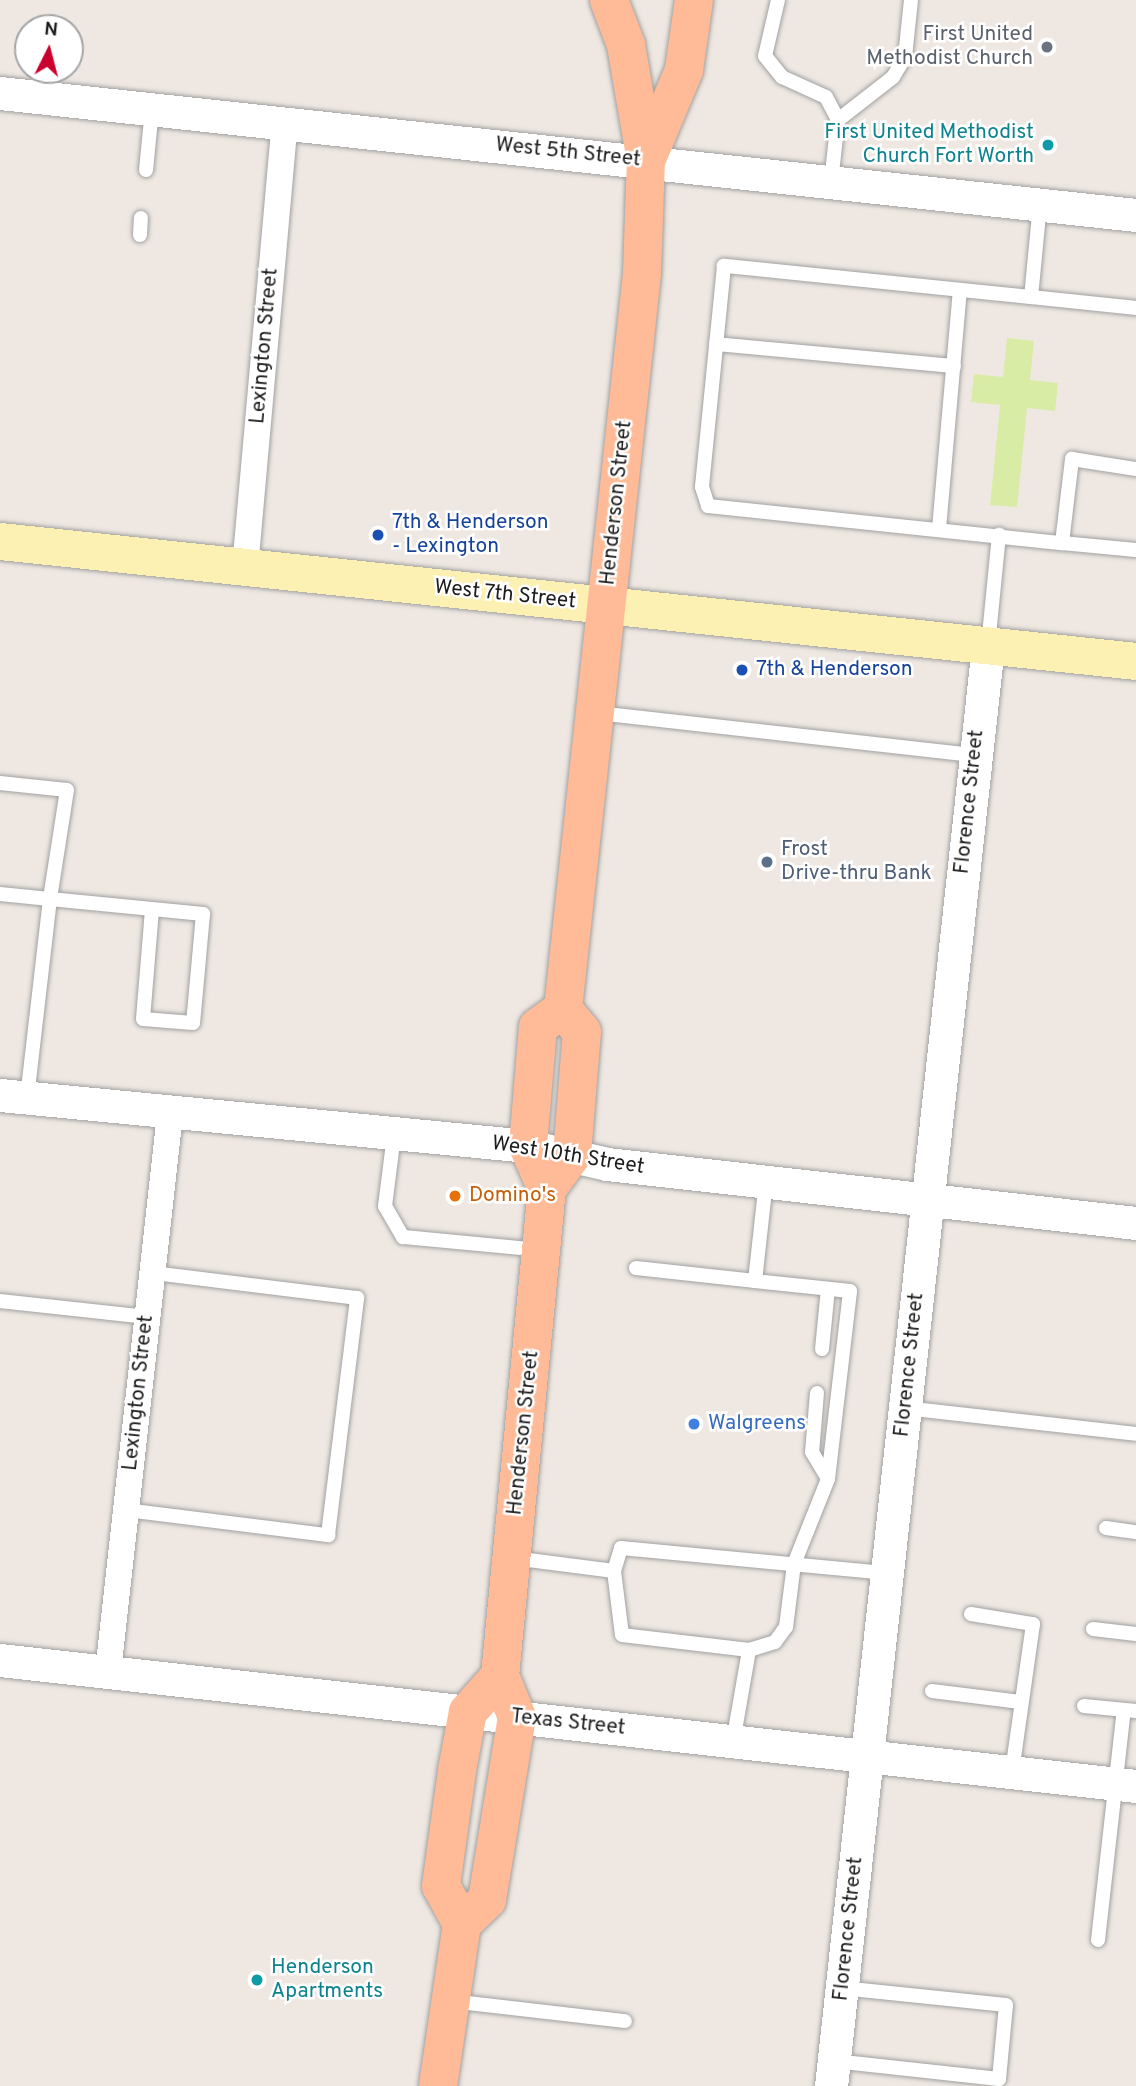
<!DOCTYPE html>
<style>
body{margin:0}
#map{position:relative;width:1136px;height:2086px;overflow:hidden;background:#efe8e2;font-family:Overpass,sans-serif}
div>[style]{position:absolute}
[style*='--x']{left:calc(var(--x)*1px);top:calc(var(--y)*1px);width:calc(var(--w)*1px);rotate:calc(var(--a)*1deg)}
.grass>*{inset:0;background:#d8eca5}
.roads{filter:drop-shadow(0 0 2px #a1a1a1) drop-shadow(0 0 2px #a1a1a1)}
.service>*{height:14px;margin:-7px;padding:0 7px;transform-origin:7px;border-radius:7px;background:#fff}
.minor>*{height:26px;margin:-13px;padding:0 13px;transform-origin:13px;border-radius:13px;background:#fff}
.tertiary>*{height:33px;margin:-16.5px;padding:0 16.5px;transform-origin:16.5px;border-radius:16.5px;background:#fff}
.secondary>*{height:37px;margin:-18.5px;padding:0 18.5px;transform-origin:18.5px;border-radius:18.5px;background:#fcf0b3}
.primary>*{height:38px;margin:-19px;padding:0 19px;transform-origin:19px;border-radius:19px;background:#ffbb97}
.dots>*{width:19px;height:19px;translate:-50% -50%;box-sizing:border-box;border:4px solid #fff;border-radius:50%}
span{translate:-50% -50%;white-space:nowrap;text-align:center;line-height:1.15;-webkit-text-stroke:5px #fff;paint-order:stroke}
.worship-label{font-size:21px;color:#5b616d}
.right{translate:-100% -50%;text-align:right}
.culture-label{font-size:21px;color:#0d838f}
.left{translate:0 -50%;text-align:left}
.street-label{font-size:21px;color:#1d1d1d}
.transit-label{font-size:21px;color:#164399}
.service-label{font-size:21px;color:#4e5e75}
.food-label{font-size:21px;color:#c56008}
.shop-label{font-size:21px;color:#366cbe}
.north{position:absolute;left:14px;top:14px;width:70px;height:70px;box-sizing:border-box;background:#fff;border:2px solid #a5a5a5;border-radius:50%;rotate:6deg;font-size:19px;font-weight:700;line-height:28px;text-align:center;color:#1d1d1d}
.north::after{content:'';display:block;margin:auto;width:24px;height:32px;background:#ca002d;clip-path:polygon(50% 0,100% 100%,50% 72%,0 100%)}
</style>
<div id="map">
<div class="grass">
<i style="clip-path:polygon(1007px 338px,1034px 341px,1030px 380px,1058px 383px,1055px 411px,1027px 408px,1017px 507px,990px 505px,1000px 405px,971px 402px,974px 374px,1003px 377px)"></i>
</div>
<div class="roads">
<div class="service">
<i style="--x:778;--y:0;--w:57;--a:103.1"></i>
<i style="--x:765;--y:56;--w:27;--a:51"></i>
<i style="--x:782;--y:77;--w:48;--a:24.4"></i>
<i style="--x:826;--y:97;--w:26;--a:62"></i>
<i style="--x:838;--y:120;--w:61;--a:96.5"></i>
<i style="--x:838;--y:120;--w:70;--a:-38"></i>
<i style="--x:893;--y:77;--w:23;--a:-59"></i>
<i style="--x:905;--y:57;--w:57;--a:-84"></i>
<i style="--x:146;--y:170;--w:61;--a:-84.4"></i>
<i style="--x:1040;--y:204;--w:93;--a:95.5"></i>
<i style="--x:1031;--y:297;--w:106;--a:6"></i>
<i style="--x:140;--y:235;--w:17;--a:-87"></i>
<i style="--x:1031;--y:297;--w:309;--a:-174.2"></i>
<i style="--x:724;--y:266;--w:222;--a:95.7"></i>
<i style="--x:702;--y:487;--w:20;--a:72"></i>
<i style="--x:708;--y:506;--w:356;--a:6"></i>
<i style="--x:1062;--y:543;--w:85;--a:-83.2"></i>
<i style="--x:1072;--y:459;--w:65;--a:8.9"></i>
<i style="--x:716;--y:344;--w:239;--a:5.3"></i>
<i style="--x:939;--y:529;--w:240;--a:-85"></i>
<i style="--x:1062;--y:543;--w:74;--a:5.4"></i>
<i style="--x:988;--y:645;--w:111;--a:-84.3"></i>
<i style="--x:598;--y:713;--w:379;--a:6.4"></i>
<i style="--x:0;--y:783;--w:67;--a:6"></i>
<i style="--x:67;--y:790;--w:110;--a:98.9"></i>
<i style="--x:50;--y:899;--w:154;--a:5.6"></i>
<i style="--x:203;--y:914;--w:109;--a:95.2"></i>
<i style="--x:193;--y:1023;--w:50;--a:-175.4"></i>
<i style="--x:143;--y:1019;--w:109;--a:-85.3"></i>
<i style="--x:0;--y:894;--w:50;--a:5.7"></i>
<i style="--x:50;--y:899;--w:200;--a:96.6"></i>
<i style="--x:394;--y:1135;--w:72;--a:97.2"></i>
<i style="--x:385;--y:1206;--w:36;--a:60"></i>
<i style="--x:403;--y:1237;--w:138;--a:5.4"></i>
<i style="--x:636;--y:1268;--w:120;--a:6.2"></i>
<i style="--x:755;--y:1281;--w:100;--a:-83.7"></i>
<i style="--x:0;--y:1301;--w:148;--a:6.2"></i>
<i style="--x:822;--y:1349;--w:60;--a:-84.3"></i>
<i style="--x:817;--y:1393;--w:59;--a:94.8"></i>
<i style="--x:812;--y:1452;--w:31;--a:59"></i>
<i style="--x:905;--y:1408;--w:232;--a:6.4"></i>
<i style="--x:126;--y:1510;--w:204;--a:7.1"></i>
<i style="--x:328;--y:1535;--w:239;--a:-83"></i>
<i style="--x:357;--y:1298;--w:207;--a:-173"></i>
<i style="--x:1106;--y:1528;--w:30;--a:8"></i>
<i style="--x:513;--y:1558;--w:102;--a:7.3"></i>
<i style="--x:614;--y:1571;--w:24;--a:-73"></i>
<i style="--x:621;--y:1548;--w:267;--a:5.4"></i>
<i style="--x:614;--y:1571;--w:64;--a:82.9"></i>
<i style="--x:622;--y:1635;--w:128;--a:6.7"></i>
<i style="--x:971;--y:1614;--w:63;--a:9.2"></i>
<i style="--x:1033;--y:1624;--w:149;--a:98.1"></i>
<i style="--x:1093;--y:1629;--w:43;--a:6.6"></i>
<i style="--x:932;--y:1691;--w:89;--a:7.1"></i>
<i style="--x:1084;--y:1706;--w:52;--a:5.5"></i>
<i style="--x:733;--y:1742;--w:93;--a:-80.1"></i>
<i style="--x:749;--y:1650;--w:27;--a:-17"></i>
<i style="--x:775;--y:1642;--w:19;--a:-54"></i>
<i style="--x:786;--y:1627;--w:64;--a:-82.8"></i>
<i style="--x:794;--y:1564;--w:92;--a:-68.2"></i>
<i style="--x:828;--y:1479;--w:189;--a:-83.3"></i>
<i style="--x:850;--y:1291;--w:96;--a:-174"></i>
<i style="--x:1098;--y:1940;--w:231;--a:-83.6"></i>
<i style="--x:451;--y:2001;--w:175;--a:6.6"></i>
<i style="--x:834;--y:2061;--w:166;--a:6.2"></i>
<i style="--x:999;--y:2079;--w:74;--a:-84.6"></i>
<i style="--x:1006;--y:2005;--w:165;--a:-174.1"></i>
</div>
<div class="minor">
<i style="--x:245;--y:568;--w:447;--a:-84.9"></i>
<i style="--x:108;--y:1672;--w:561;--a:-83.66"></i>
</div>
<div class="tertiary">
<i style="--x:0;--y:93;--w:1143;--a:6.13"></i>
<i style="--x:0;--y:1095;--w:530;--a:5.52"></i>
<i style="--x:528;--y:1146;--w:81;--a:12.8"></i>
<i style="--x:607;--y:1164;--w:532;--a:6.36"></i>
<i style="--x:0;--y:1660;--w:1143;--a:6.33"></i>
<i style="--x:831;--y:2086;--w:1450;--a:-83.78"></i>
</div>
<div class="secondary">
<i style="--x:0;--y:541;--w:1142;--a:6.03"></i>
</div>
<div class="primary">
<i style="--x:646;--y:161;--w:99;--a:-67.3"></i>
<i style="--x:684;--y:70;--w:71;--a:-81.9"></i>
<i style="--x:547;--y:1189;--w:47;--a:-113.8"></i>
<i style="--x:528;--y:1146;--w:119;--a:-85.2"></i>
<i style="--x:538;--y:1027;--w:31;--a:-36"></i>
<i style="--x:462;--y:1924;--w:35;--a:-44"></i>
<i style="--x:487;--y:1900;--w:185;--a:-80.7"></i>
<i style="--x:517;--y:1717;--w:44;--a:-112.5"></i>
<i style="--x:500;--y:1676;--w:489;--a:-84.5"></i>
<i style="--x:547;--y:1189;--w:42;--a:-53.7"></i>
<i style="--x:572;--y:1155;--w:123;--a:-85.4"></i>
<i style="--x:582;--y:1032;--w:30;--a:-130"></i>
<i style="--x:563;--y:1009;--w:740;--a:-83.87"></i>
<i style="--x:642;--y:273;--w:112;--a:-88"></i>
<i style="--x:646;--y:161;--w:118;--a:-99.8"></i>
<i style="--x:626;--y:45;--w:48;--a:-110.7"></i>
<i style="--x:438;--y:2086;--w:164;--a:-81.6"></i>
<i style="--x:462;--y:1924;--w:43;--a:-118.9"></i>
<i style="--x:441;--y:1886;--w:117;--a:-82.1"></i>
<i style="--x:457;--y:1770;--w:59;--a:-79.3"></i>
<i style="--x:468;--y:1712;--w:48;--a:-48.4"></i>
</div>
</div>
<div class="dots">
<i style="left:1047px;top:47px;background:#6b7280"></i>
<i style="left:1048px;top:145px;background:#0f9aa8"></i>
<i style="left:378px;top:535px;background:#1a4fb4"></i>
<i style="left:742px;top:670px;background:#1a4fb4"></i>
<i style="left:767px;top:862px;background:#5c6f8a"></i>
<i style="left:455px;top:1196px;background:#e8710a"></i>
<i style="left:694px;top:1424px;background:#3f7fe0"></i>
<i style="left:257px;top:1980px;background:#0f9aa8"></i>
</div>
<div class="worship-label">
<span class="right" style="left:1033px;top:47px">First United<br>Methodist Church</span>
</div>
<div class="culture-label">
<span class="right" style="left:1034px;top:145px">First United Methodist<br>Church Fort Worth</span>
<span class="left" style="left:271px;top:1980px">Henderson<br>Apartments</span>
</div>
<div class="street-label">
<span style="left:568px;top:153px;rotate:6deg">West 5th Street</span>
<span style="left:265px;top:346px;rotate:-85deg">Lexington Street</span>
<span style="left:617px;top:503px;rotate:-84deg">Henderson Street</span>
<span style="left:505px;top:595px;rotate:6deg">West 7th Street</span>
<span style="left:970px;top:802px;rotate:-84deg">Florence Street</span>
<span style="left:568px;top:1156px;rotate:9deg">West 10th Street</span>
<span style="left:910px;top:1365px;rotate:-84deg">Florence Street</span>
<span style="left:139px;top:1393px;rotate:-84deg">Lexington Street</span>
<span style="left:524px;top:1433px;rotate:-84deg">Henderson Street</span>
<span style="left:568px;top:1723px;rotate:6deg">Texas Street</span>
<span style="left:849px;top:1929px;rotate:-84deg">Florence Street</span>
</div>
<div class="transit-label">
<span class="left" style="left:392px;top:535px">7th &amp; Henderson<br>- Lexington</span>
<span class="left" style="left:756px;top:670px">7th &amp; Henderson</span>
</div>
<div class="service-label">
<span class="left" style="left:781px;top:862px">Frost<br>Drive-thru Bank</span>
</div>
<div class="food-label">
<span class="left" style="left:469px;top:1196px">Domino's</span>
</div>
<div class="shop-label">
<span class="left" style="left:708px;top:1424px">Walgreens</span>
</div>
<div class="north">N</div>
</div>
